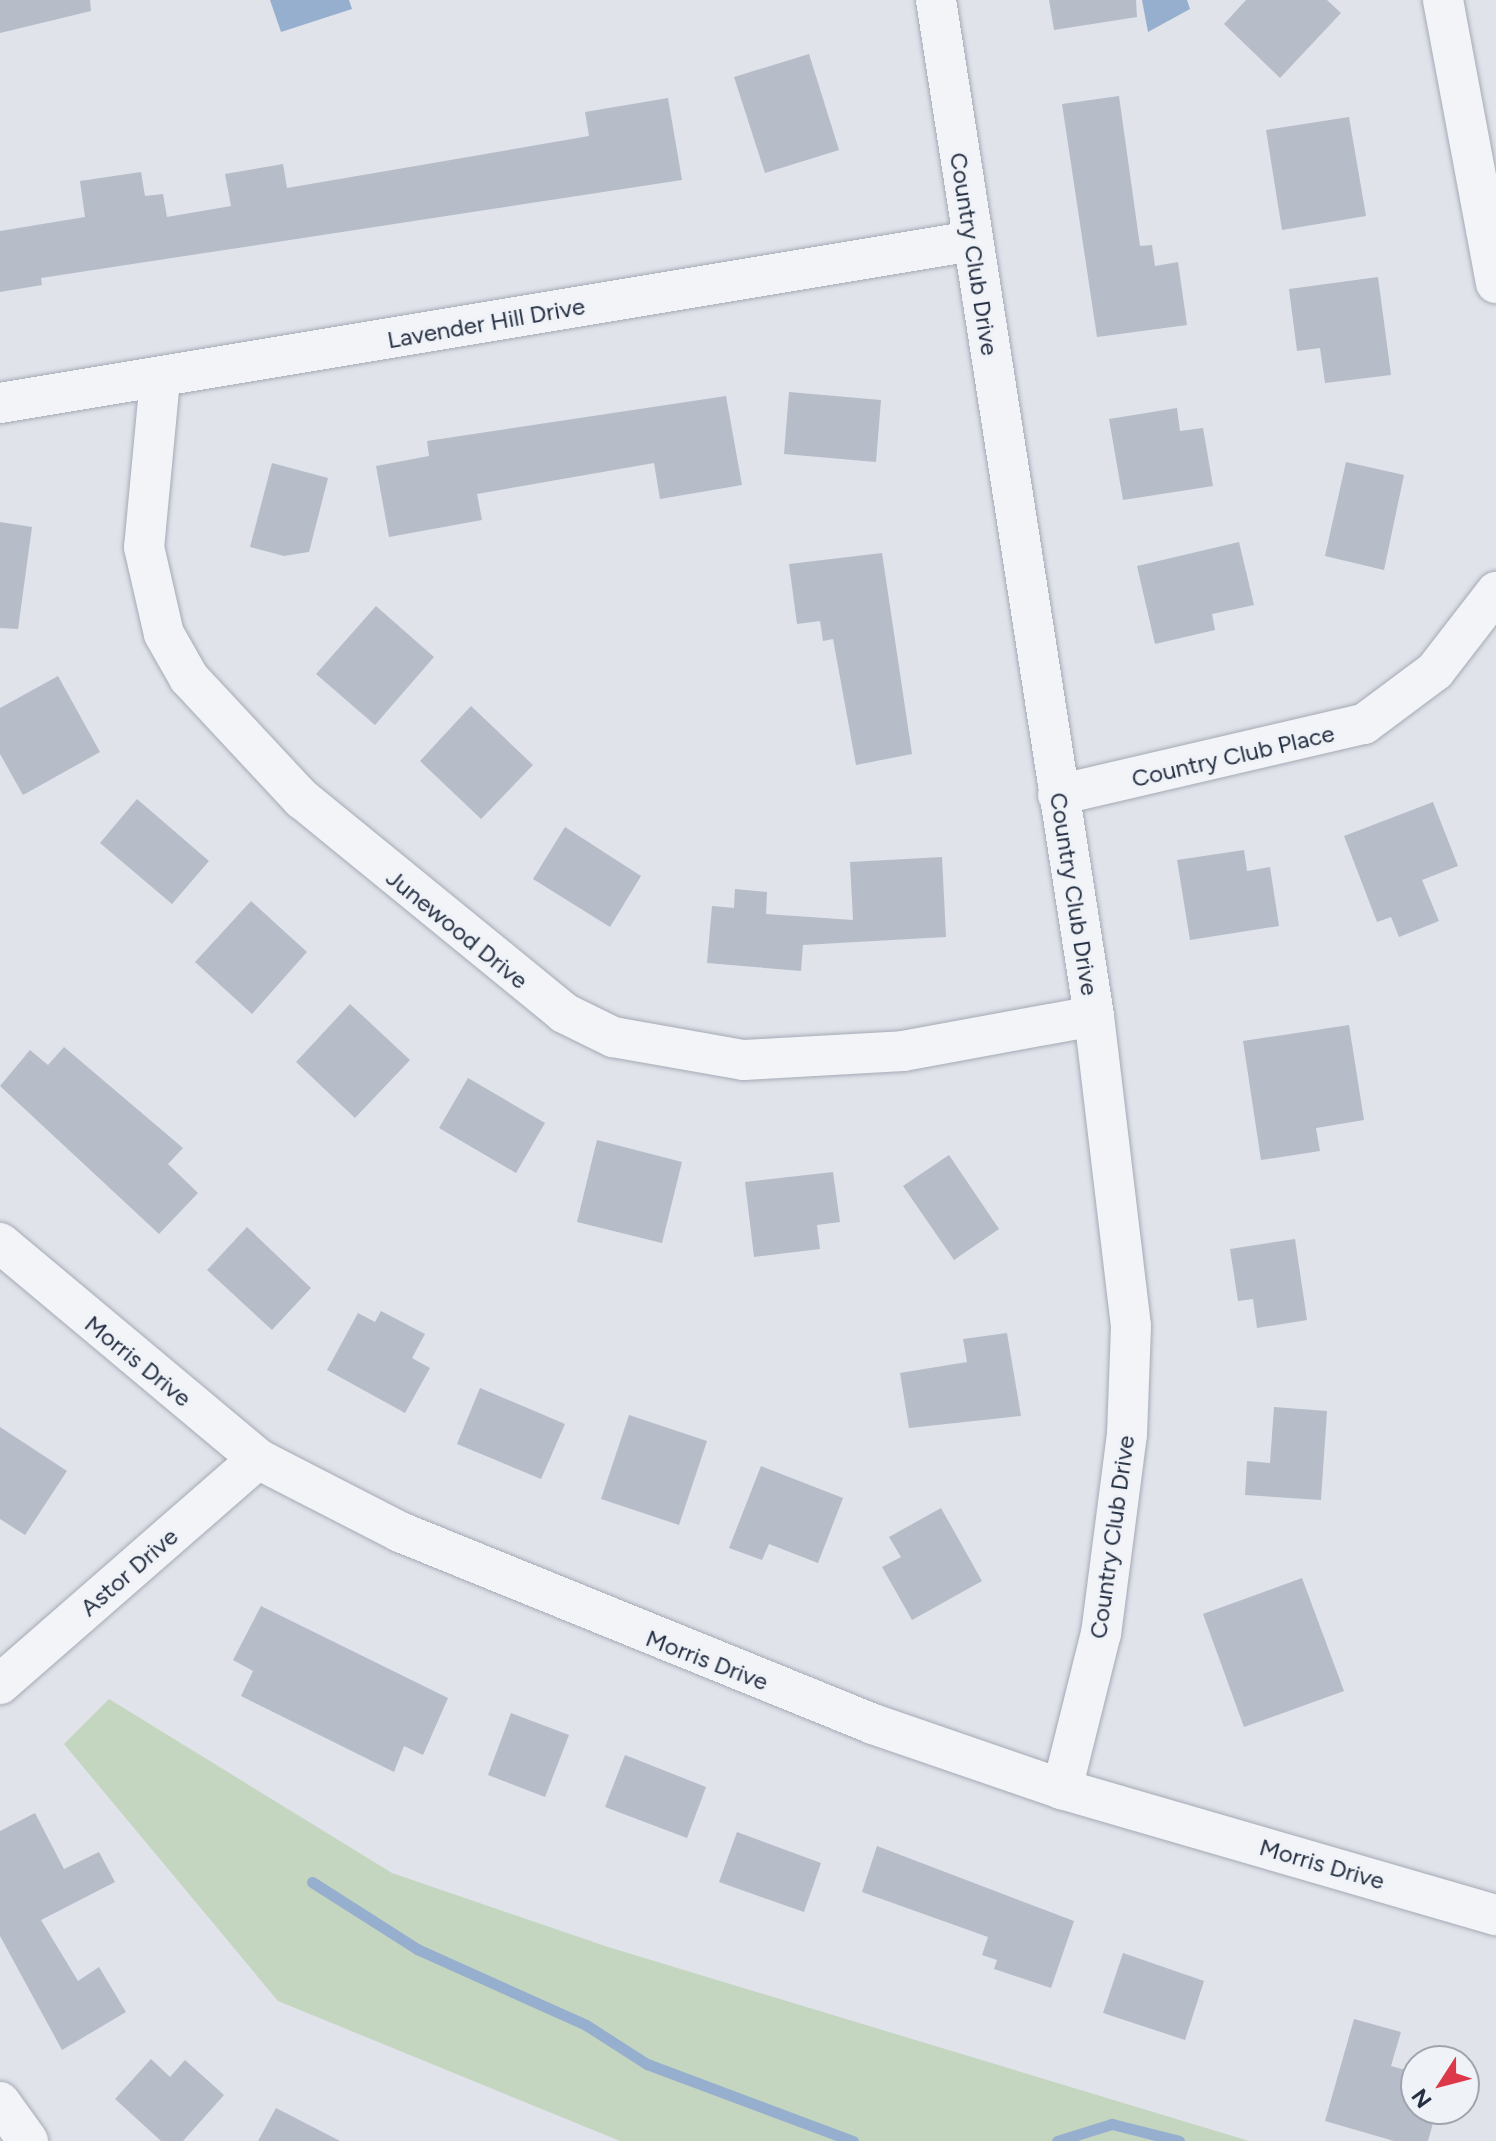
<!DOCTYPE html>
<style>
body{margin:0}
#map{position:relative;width:1496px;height:2141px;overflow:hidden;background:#e0e3ea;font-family:Figtree,sans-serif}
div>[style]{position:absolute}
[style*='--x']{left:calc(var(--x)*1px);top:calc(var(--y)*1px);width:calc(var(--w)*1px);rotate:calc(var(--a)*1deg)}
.green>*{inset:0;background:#c4d5c0}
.water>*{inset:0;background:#97afce}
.stream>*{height:11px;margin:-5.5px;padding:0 5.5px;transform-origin:5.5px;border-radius:5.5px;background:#97afce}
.building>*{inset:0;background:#b6bcc8}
.roads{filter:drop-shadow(0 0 2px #a4aab5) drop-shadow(0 0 2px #a4aab5)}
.street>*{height:40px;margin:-20px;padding:0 20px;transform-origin:20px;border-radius:20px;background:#f3f4f8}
span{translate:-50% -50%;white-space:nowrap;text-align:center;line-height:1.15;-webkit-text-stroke:6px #eff2f7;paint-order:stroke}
.street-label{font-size:24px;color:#263043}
.north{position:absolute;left:1400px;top:2045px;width:80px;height:80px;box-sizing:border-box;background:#eff2f7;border:2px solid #9fa4af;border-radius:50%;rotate:234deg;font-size:22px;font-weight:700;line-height:32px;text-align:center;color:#263043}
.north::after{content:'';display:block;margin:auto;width:28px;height:36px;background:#dc3849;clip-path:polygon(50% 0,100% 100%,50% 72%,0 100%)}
</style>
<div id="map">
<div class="green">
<i style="clip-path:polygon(109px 1699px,392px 1873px,608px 1947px,1249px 2141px,620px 2141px,278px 2001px,64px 1744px)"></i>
</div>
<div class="water">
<i style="clip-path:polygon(270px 0,349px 0,352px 9px,281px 32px)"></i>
<i style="clip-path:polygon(1142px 0,1187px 0,1190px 9px,1148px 32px)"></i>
</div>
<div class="stream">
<i style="--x:312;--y:1882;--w:125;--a:32.5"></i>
<i style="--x:417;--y:1949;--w:185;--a:24.2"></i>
<i style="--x:586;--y:2025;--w:72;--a:32.6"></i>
<i style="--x:647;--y:2064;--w:220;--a:20.5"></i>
<i style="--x:1057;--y:2141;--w:58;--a:-17.2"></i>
<i style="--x:1112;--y:2124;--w:69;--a:14.2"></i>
</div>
<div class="building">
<i style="clip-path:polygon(0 0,90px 0,91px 11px,0 33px)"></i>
<i style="clip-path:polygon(1049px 0,1136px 0,1137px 17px,1054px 30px)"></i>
<i style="clip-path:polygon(1246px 0,1327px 0,1341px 13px,1280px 78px,1224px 24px)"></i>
<i style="clip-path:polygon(809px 54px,839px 150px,765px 173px,734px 77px)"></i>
<i style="clip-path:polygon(1119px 96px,1140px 246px,1152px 245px,1155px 266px,1178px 262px,1187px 325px,1097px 337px,1062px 104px)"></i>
<i style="clip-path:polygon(668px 98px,682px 180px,41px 278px,42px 285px,0 292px,0 231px,85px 217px,80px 181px,141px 172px,145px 196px,163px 194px,167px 217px,231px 206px,225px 174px,283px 164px,287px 188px,433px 163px,589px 136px,585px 112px)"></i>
<i style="clip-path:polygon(1349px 117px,1366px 216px,1282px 230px,1266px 130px)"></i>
<i style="clip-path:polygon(1378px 277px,1391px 375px,1325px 383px,1320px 348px,1297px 351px,1289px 289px)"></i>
<i style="clip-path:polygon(789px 392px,881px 400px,876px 462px,784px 454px)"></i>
<i style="clip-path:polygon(726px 396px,742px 485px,660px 499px,654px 463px,477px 494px,482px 520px,389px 537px,376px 466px,429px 456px,427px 441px)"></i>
<i style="clip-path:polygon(1177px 408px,1180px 431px,1203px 428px,1213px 486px,1123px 500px,1109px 419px)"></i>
<i style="clip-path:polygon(1346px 462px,1404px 475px,1384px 570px,1325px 556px)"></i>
<i style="clip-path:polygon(272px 463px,328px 478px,309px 552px,284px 556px,250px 547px)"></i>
<i style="clip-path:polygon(0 522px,32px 527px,18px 629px,0 628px)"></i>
<i style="clip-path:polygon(1239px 542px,1254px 605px,1212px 614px,1215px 630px,1155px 644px,1137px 566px)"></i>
<i style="clip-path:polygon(882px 553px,912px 754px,856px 765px,833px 639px,823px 641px,820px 621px,797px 624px,789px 564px)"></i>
<i style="clip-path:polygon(376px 606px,434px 657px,375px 725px,316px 674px)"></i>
<i style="clip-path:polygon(58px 676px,100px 752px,23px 795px,0 754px,0 708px)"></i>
<i style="clip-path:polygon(471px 706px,533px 765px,481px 819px,420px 761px)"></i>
<i style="clip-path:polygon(137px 799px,209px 861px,172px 904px,100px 843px)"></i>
<i style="clip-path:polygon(1433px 802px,1458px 866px,1422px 880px,1439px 921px,1399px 937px,1391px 917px,1377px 922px,1344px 836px)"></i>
<i style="clip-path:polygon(565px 827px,641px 876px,610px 927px,533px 879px)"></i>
<i style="clip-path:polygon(1244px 850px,1247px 871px,1270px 867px,1279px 926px,1190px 940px,1177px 860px)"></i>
<i style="clip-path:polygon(942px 857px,946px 937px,803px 945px,801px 971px,707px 963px,712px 906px,734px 908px,735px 889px,767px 892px,766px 914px,853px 920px,850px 862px)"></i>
<i style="clip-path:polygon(251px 901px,307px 952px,252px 1014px,195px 962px)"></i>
<i style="clip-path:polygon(350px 1004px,410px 1060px,355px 1118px,296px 1062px)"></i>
<i style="clip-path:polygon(1349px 1025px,1364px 1120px,1316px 1128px,1320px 1151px,1261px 1160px,1243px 1041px)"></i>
<i style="clip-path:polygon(64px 1047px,183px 1148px,168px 1164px,198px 1193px,159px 1234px,0 1086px,30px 1050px,48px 1065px)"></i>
<i style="clip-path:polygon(468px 1078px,545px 1123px,516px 1173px,439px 1128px)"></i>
<i style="clip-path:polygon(597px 1140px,682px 1162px,662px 1243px,577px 1222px)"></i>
<i style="clip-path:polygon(949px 1155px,999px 1229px,954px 1260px,903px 1186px)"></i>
<i style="clip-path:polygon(833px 1172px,840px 1222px,817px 1225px,820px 1249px,754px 1257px,745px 1182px)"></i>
<i style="clip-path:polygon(247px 1227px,311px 1288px,272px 1330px,207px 1270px)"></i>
<i style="clip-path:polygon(1295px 1239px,1307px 1320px,1257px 1328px,1253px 1299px,1238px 1301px,1230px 1249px)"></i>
<i style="clip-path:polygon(381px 1311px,425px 1334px,412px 1358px,430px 1368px,405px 1413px,327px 1370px,358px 1313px,375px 1322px)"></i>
<i style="clip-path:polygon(1007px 1333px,1021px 1416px,909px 1428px,900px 1373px,967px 1362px,963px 1339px)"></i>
<i style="clip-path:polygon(480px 1388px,565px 1424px,541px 1479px,457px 1444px)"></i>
<i style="clip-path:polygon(1274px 1407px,1327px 1411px,1321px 1500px,1245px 1495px,1247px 1461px,1270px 1463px)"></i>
<i style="clip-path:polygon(629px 1415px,707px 1441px,679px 1525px,601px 1499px)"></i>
<i style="clip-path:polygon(0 1427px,67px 1471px,25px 1535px,0 1519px)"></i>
<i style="clip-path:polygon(761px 1466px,843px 1498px,818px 1563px,769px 1544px,762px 1560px,729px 1548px)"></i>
<i style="clip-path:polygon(941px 1508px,982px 1581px,912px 1620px,882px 1567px,901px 1557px,889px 1537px)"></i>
<i style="clip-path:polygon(1302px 1578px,1344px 1691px,1244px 1727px,1203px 1614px)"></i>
<i style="clip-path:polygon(261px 1606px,448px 1698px,423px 1755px,404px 1746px,394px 1772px,241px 1696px,253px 1671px,233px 1660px)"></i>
<i style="clip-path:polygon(511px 1713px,569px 1735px,545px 1797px,488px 1775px)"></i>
<i style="clip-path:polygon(625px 1755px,706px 1787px,687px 1838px,605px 1807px)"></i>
<i style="clip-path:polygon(35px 1813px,64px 1869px,99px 1852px,115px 1882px,41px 1920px,78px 1981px,99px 1967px,126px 2012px,62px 2050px,0 1936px,0 1831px)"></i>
<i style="clip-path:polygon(737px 1832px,821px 1863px,804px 1912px,719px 1882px)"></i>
<i style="clip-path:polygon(877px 1846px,1074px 1921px,1051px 1988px,994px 1969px,997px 1960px,982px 1955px,988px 1937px,862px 1892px)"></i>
<i style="clip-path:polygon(1123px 1953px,1204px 1981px,1185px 2040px,1103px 2013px)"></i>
<i style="clip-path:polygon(1354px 2019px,1401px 2032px,1391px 2066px,1416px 2073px,1416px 2109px,1437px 2109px,1428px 2141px,1394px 2141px,1325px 2121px)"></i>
<i style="clip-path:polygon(151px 2059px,170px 2077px,185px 2060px,224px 2095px,183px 2141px,161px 2141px,115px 2099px)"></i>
<i style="clip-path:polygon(276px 2108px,340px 2141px,258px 2141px)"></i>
</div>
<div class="roads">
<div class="street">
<i style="--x:936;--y:0;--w:1028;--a:81.16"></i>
<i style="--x:1094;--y:1016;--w:312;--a:83.2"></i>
<i style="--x:1131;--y:1326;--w:108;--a:92.1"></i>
<i style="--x:1127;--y:1434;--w:201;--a:97.4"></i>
<i style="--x:1101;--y:1633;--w:161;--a:104"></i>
<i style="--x:1443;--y:0;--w:288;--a:79.4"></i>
<i style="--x:160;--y:379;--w:169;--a:95.4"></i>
<i style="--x:144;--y:547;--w:89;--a:77.1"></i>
<i style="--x:164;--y:634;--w:51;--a:60.4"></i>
<i style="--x:189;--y:678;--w:166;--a:47"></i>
<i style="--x:302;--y:799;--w:338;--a:39.2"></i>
<i style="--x:564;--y:1013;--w:55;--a:26.1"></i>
<i style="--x:613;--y:1037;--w:133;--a:10"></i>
<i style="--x:744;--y:1060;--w:159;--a:-3.2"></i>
<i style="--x:903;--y:1051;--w:194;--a:-10.4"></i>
<i style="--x:0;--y:403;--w:985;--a:-9.46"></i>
<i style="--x:1058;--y:795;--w:314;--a:-13.1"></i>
<i style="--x:1364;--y:724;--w:89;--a:-36.7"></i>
<i style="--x:1435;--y:671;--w:100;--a:-52.3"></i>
<i style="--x:0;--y:1243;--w:336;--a:39.9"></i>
<i style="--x:258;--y:1459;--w:160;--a:27.2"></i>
<i style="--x:400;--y:1532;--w:510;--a:22.09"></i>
<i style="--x:873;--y:1724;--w:200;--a:19"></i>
<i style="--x:1062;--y:1789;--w:452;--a:16.2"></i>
<i style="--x:0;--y:1684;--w:342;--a:-41.1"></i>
<i style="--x:0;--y:2102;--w:48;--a:54.3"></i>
</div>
</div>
<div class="street-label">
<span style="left:974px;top:254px;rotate:81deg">Country Club Drive</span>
<span style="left:486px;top:323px;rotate:-10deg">Lavender Hill Drive</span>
<span style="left:1233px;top:756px;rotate:-13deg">Country Club Place</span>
<span style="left:1074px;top:894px;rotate:81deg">Country Club Drive</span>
<span style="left:457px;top:929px;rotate:39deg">Junewood Drive</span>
<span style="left:138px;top:1361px;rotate:39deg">Morris Drive</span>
<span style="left:1112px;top:1537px;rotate:-82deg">Country Club Drive</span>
<span style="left:129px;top:1572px;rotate:-41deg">Astor Drive</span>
<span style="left:707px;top:1660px;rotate:21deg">Morris Drive</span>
<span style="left:1322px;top:1864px;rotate:16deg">Morris Drive</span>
</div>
<div class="north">N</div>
</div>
